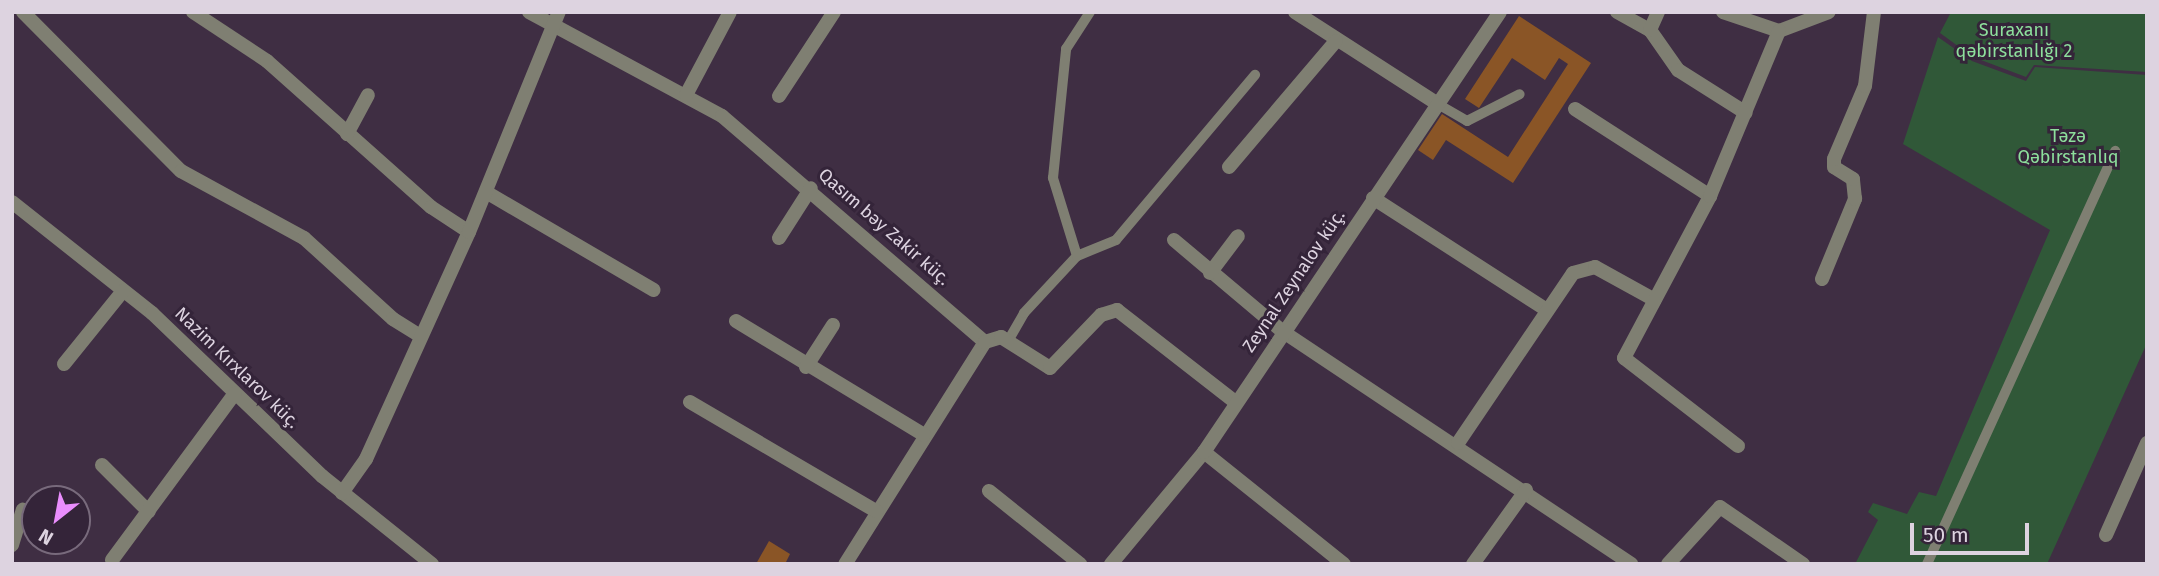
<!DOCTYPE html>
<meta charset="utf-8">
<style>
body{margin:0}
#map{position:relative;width:2159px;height:576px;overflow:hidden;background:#3f2e43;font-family:"Fira Sans",sans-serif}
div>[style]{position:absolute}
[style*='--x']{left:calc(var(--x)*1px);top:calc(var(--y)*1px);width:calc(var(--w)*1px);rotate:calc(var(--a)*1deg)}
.green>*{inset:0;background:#305838}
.building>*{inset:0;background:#8a5526}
.lane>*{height:10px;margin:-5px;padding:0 5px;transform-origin:5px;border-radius:5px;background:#7f7f72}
.street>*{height:14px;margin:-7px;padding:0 7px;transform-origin:7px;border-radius:7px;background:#7f7f72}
span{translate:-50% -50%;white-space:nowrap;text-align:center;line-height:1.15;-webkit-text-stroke:6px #342439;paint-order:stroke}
.park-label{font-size:18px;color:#8ddf9c}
.street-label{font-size:18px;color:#ddd3e0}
.frame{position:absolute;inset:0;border:14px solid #ddd3e0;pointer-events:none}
.north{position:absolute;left:21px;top:485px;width:70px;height:70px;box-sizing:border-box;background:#342439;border:2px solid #786a7c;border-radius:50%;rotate:211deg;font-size:19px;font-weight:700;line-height:28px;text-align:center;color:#ddd3e0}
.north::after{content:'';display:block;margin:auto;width:24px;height:32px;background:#ea8dfd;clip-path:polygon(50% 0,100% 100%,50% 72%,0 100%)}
.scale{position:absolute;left:1910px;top:523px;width:119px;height:32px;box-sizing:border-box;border:4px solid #ddd3e0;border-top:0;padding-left:9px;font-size:21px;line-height:24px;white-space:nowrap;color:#ddd3e0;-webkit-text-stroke:5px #342439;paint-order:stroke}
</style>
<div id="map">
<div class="green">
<i style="clip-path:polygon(1951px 12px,2147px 12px,2147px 72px,2034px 65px,2026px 77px,1973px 57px,1940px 33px)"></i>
<i style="clip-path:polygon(1938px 37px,1972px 61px,2026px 81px,2035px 67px,2147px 75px,2147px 343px,2047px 564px,1855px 564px,1878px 520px,1868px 512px,1873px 503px,1907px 514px,1919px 492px,1936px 496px,2050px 230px,1903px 144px)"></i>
</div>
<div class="building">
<i style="clip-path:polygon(1519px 16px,1591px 63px,1513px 183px,1446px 140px,1433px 160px,1418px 150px,1442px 114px,1508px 157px,1568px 64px,1559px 58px,1545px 80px,1512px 58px,1479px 108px,1465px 99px)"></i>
<i style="clip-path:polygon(769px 541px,790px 554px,785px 564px,756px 564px)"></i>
</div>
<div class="lane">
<i style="--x:1436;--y:103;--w:36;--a:30"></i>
<i style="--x:1467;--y:121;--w:59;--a:-27"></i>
<i style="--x:1077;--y:256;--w:42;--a:-22.3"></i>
<i style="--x:1116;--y:240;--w:216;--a:-49.9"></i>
<i style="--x:1008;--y:341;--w:32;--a:-60"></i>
<i style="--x:1024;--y:313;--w:78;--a:-47.1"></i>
<i style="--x:1077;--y:256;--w:82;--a:-107.1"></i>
<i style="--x:1053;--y:178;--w:130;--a:-84.2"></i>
<i style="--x:1066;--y:49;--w:44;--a:-57"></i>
<i style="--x:1927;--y:564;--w:454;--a:-65.5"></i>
</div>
<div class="street">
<i style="--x:23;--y:12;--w:224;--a:45.2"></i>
<i style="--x:181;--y:171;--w:140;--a:28.6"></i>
<i style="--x:304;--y:238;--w:120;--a:42.3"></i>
<i style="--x:393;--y:319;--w:31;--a:32"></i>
<i style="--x:193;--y:12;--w:89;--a:33.5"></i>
<i style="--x:267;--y:61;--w:220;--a:41.7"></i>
<i style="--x:431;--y:207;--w:45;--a:33.3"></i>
<i style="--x:529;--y:12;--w:219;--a:28.3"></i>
<i style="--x:722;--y:116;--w:347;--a:40.7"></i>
<i style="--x:985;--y:342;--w:262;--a:122.2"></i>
<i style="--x:1295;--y:12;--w:168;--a:32.8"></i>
<i style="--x:1617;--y:12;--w:38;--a:29"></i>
<i style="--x:1650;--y:30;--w:49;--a:55"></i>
<i style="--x:1678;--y:70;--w:80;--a:32.3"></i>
<i style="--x:1723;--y:12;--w:59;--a:18.7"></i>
<i style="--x:1779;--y:31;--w:53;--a:-20.8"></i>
<i style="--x:1650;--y:30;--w:20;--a:-66"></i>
<i style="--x:686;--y:95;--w:94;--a:-62.1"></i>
<i style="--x:779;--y:96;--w:100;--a:-56.8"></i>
<i style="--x:1575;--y:109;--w:161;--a:32.8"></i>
<i style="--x:347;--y:134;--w:44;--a:-61.7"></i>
<i style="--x:1229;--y:167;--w:165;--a:-49.7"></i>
<i style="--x:486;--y:192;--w:194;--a:30.3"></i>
<i style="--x:1373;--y:198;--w:207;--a:32.8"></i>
<i style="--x:12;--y:202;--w:179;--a:38.4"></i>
<i style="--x:152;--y:313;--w:236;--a:43.8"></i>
<i style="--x:322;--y:476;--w:141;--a:38.7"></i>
<i style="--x:779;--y:238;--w:59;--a:-57.4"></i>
<i style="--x:1174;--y:240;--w:141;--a:40.1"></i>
<i style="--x:1282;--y:331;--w:420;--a:33.7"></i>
<i style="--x:1210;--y:273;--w:46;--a:-52.9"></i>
<i style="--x:1822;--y:279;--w:87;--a:-67.6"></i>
<i style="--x:1855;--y:199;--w:20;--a:-96"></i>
<i style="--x:1853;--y:179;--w:22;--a:-148"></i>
<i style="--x:1834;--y:167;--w:8;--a:-90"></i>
<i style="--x:1834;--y:159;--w:79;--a:-67"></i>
<i style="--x:1865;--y:86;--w:75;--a:-83.1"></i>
<i style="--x:736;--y:321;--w:220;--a:31.2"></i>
<i style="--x:985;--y:342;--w:17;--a:-17"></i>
<i style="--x:1001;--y:337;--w:58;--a:32.3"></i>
<i style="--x:1050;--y:368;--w:74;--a:-46.1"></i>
<i style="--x:1101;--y:315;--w:17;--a:-17"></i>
<i style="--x:1117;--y:310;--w:150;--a:37.9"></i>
<i style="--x:64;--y:364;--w:94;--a:-51.1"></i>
<i style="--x:806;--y:367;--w:50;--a:-57.3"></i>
<i style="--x:690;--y:402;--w:216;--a:30.4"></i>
<i style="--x:1458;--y:443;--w:205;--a:-55.9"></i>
<i style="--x:1573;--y:273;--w:23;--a:-15"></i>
<i style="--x:1595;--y:267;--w:68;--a:28.8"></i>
<i style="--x:1738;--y:446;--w:144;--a:-142.3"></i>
<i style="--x:1624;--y:358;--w:183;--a:-62"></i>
<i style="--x:1710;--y:196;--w:179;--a:-67.3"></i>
<i style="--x:1204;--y:452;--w:179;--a:38.7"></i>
<i style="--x:102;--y:465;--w:66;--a:45"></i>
<i style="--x:989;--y:491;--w:117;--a:38.7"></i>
<i style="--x:342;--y:493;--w:42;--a:-54.8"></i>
<i style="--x:366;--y:459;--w:249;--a:-65.6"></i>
<i style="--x:469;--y:232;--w:238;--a:-67.8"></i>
<i style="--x:2106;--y:535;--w:101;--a:-66"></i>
<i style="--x:12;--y:545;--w:37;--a:-73"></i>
<i style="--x:112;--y:560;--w:207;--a:-53.6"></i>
<i style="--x:1111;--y:564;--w:146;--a:-50.3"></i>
<i style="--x:1204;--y:452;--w:530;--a:-56.07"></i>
<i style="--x:1473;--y:564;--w:91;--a:-54.4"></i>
<i style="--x:1668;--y:564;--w:77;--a:-47.6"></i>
<i style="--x:1720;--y:507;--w:101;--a:34.5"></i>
</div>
<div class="park-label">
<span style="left:2014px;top:41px">Suraxanı<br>qəbirstanlığı 2</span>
<span style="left:2068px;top:147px">Təzə<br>Qəbirstanlıq</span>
</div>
<div class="street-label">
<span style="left:884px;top:227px;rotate:41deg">Qasım bəy Zakir küç.</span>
<span style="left:1294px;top:281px;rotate:-56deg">Zeynal Zeynalov küç.</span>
<span style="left:237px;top:368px;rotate:44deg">Nazim Kırxlarov küç.</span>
</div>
<div class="frame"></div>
<div class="north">N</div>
<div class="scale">50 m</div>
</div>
